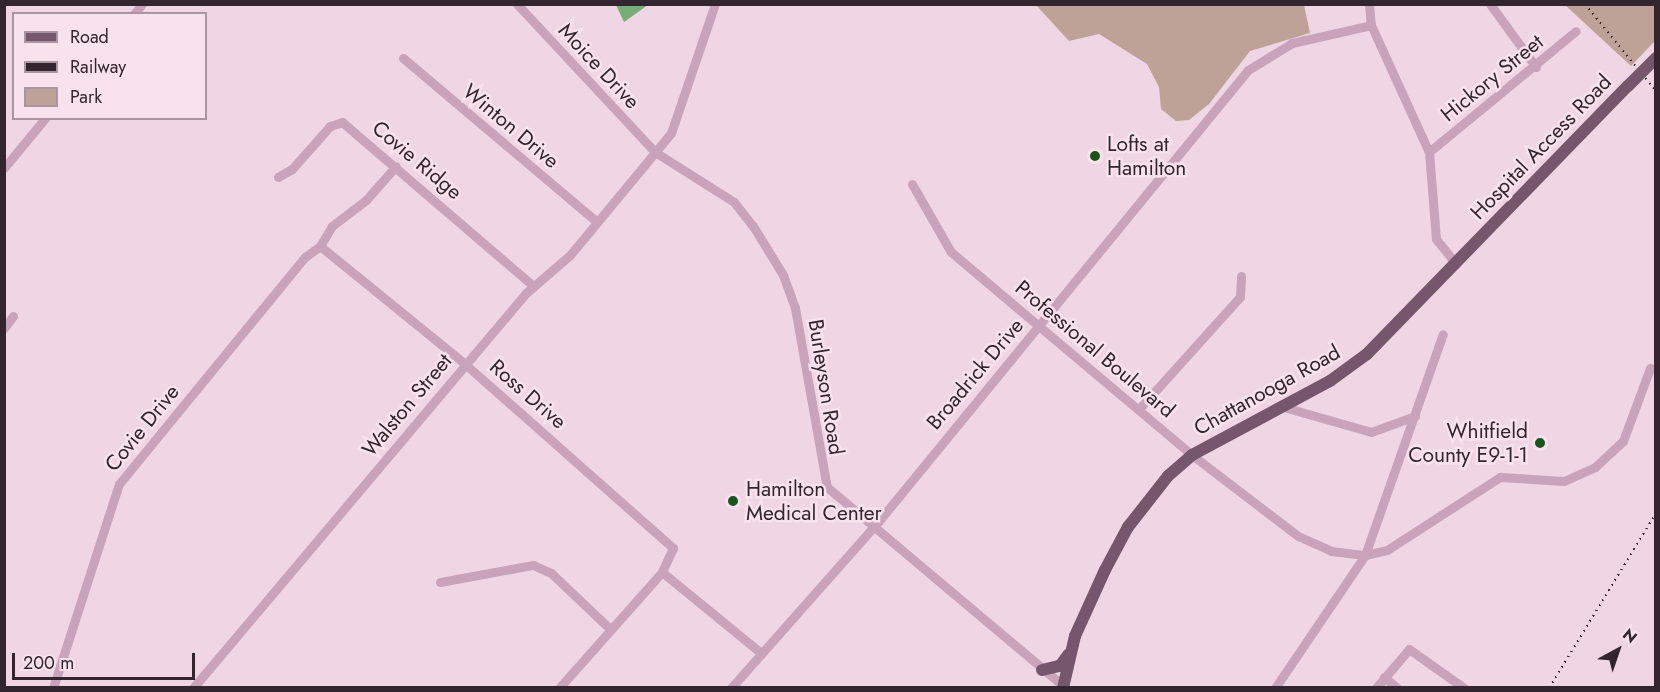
<!DOCTYPE html>
<style>
body{margin:0}
#map{position:relative;width:1660px;height:692px;overflow:hidden;background:#f0d6e4;font-family:Jost,sans-serif}
div>[style]{position:absolute}
[style*='--x']{left:calc(var(--x)*1px);top:calc(var(--y)*1px);width:calc(var(--w)*1px);rotate:calc(var(--a)*1deg)}
.green>*{inset:0;background:#bea297}
.water>*{inset:0;background:#77ad76}
.minor>*{height:9px;margin:-4.5px;padding:0 4.5px;transform-origin:4.5px;border-radius:4.5px;background:#c8a3b9}
.major>*{height:12px;margin:-6px;padding:0 6px;transform-origin:6px;border-radius:6px;background:#75566c}
.rail>*{height:1.5px;margin-top:-0.75px;transform-origin:0;background:repeating-linear-gradient(90deg,#33252f 0 1.5px,transparent 0 6px)}
.major-bridge>*{height:12px;margin:-6px;padding:0 6px;transform-origin:6px;border-radius:6px;background:#75566c}
.dots>*{width:16px;height:16px;translate:-50% -50%;box-sizing:border-box;border:3px solid #f8e2ee;border-radius:50%}
span{translate:-50% -50%;white-space:nowrap;text-align:center;line-height:1.15;-webkit-text-stroke:5px #f8e2ee;paint-order:stroke}
.street-label{font-size:21px;color:#33252f}
.poi-label{font-size:21px;color:#33252f}
.left{translate:0 -50%;text-align:left}
.right{translate:-100% -50%;text-align:right}
.frame{position:absolute;inset:0;border:6px solid #33252f;pointer-events:none}
.legend{position:absolute;left:12px;top:12px;width:195px;height:108px;box-sizing:border-box;background:#f8e2ee;border:2px solid #a996a2;margin:0;padding:8px 10px;list-style:none;font-size:18px;color:#33252f}
.legend li{display:flex;align-items:center;gap:12px;height:30px}
.legend b{width:30px;border:2px solid #a996a2}
.north{position:absolute;left:1588px;top:620px;width:60px;height:60px;-webkit-text-stroke:4px #f8e2ee;paint-order:stroke;rotate:40deg;font-size:16px;font-weight:700;line-height:24px;text-align:center;color:#33252f}
.north::after{content:'';display:block;margin:auto;width:21px;height:27px;background:#33252f;clip-path:polygon(50% 0,100% 100%,50% 72%,0 100%)}
.scale{position:absolute;left:12px;top:653px;width:183px;height:27px;box-sizing:border-box;border:3px solid #33252f;border-top:0;padding-left:8px;font-size:18px;line-height:21px;white-space:nowrap;color:#33252f;-webkit-text-stroke:4px #f8e2ee;paint-order:stroke}
</style>
<div id="map">
<div class="green">
<i style="clip-path:polygon(1036px 5px,1304px 5px,1310px 33px,1250px 51px,1209px 104px,1189px 120px,1176px 121px,1161px 109px,1159px 87px,1147px 64px,1099px 34px,1069px 41px)"></i>
<i style="clip-path:polygon(1565px 5px,1655px 5px,1655px 41px,1631px 66px)"></i>
</div>
<div class="water">
<i style="clip-path:polygon(616px 5px,616px 4px,648px 5px,624px 22px)"></i>
</div>
<div class="minor">
<i style="--x:517;--y:4;--w:202;--a:47"></i>
<i style="--x:655;--y:152;--w:93;--a:32.3"></i>
<i style="--x:734;--y:202;--w:31;--a:52"></i>
<i style="--x:753;--y:226;--w:57;--a:58.5"></i>
<i style="--x:783;--y:275;--w:35;--a:70"></i>
<i style="--x:795;--y:308;--w:182;--a:79.9"></i>
<i style="--x:827;--y:487;--w:309;--a:40.1"></i>
<i style="--x:1369;--y:4;--w:21;--a:85"></i>
<i style="--x:1371;--y:25;--w:140;--a:65.5"></i>
<i style="--x:1429;--y:152;--w:87;--a:85.4"></i>
<i style="--x:1436;--y:239;--w:32;--a:51"></i>
<i style="--x:1490;--y:4;--w:78;--a:53.9"></i>
<i style="--x:134;--y:14;--w:13;--a:-51"></i>
<i style="--x:403;--y:58;--w:253;--a:40.2"></i>
<i style="--x:1429;--y:152;--w:190;--a:-39.5"></i>
<i style="--x:4;--y:168;--w:65;--a:-50.6"></i>
<i style="--x:278;--y:177;--w:16;--a:-30"></i>
<i style="--x:292;--y:169;--w:57;--a:-48.5"></i>
<i style="--x:330;--y:126;--w:13;--a:-18"></i>
<i style="--x:342;--y:122;--w:250;--a:40.6"></i>
<i style="--x:912;--y:184;--w:78;--a:60.2"></i>
<i style="--x:951;--y:252;--w:315;--a:40.1"></i>
<i style="--x:1192;--y:455;--w:133;--a:37.4"></i>
<i style="--x:1298;--y:536;--w:36;--a:24"></i>
<i style="--x:1331;--y:551;--w:34;--a:7"></i>
<i style="--x:1365;--y:555;--w:23;--a:-13"></i>
<i style="--x:1387;--y:550;--w:135;--a:-32.9"></i>
<i style="--x:1500;--y:477;--w:64;--a:3.6"></i>
<i style="--x:1564;--y:481;--w:34;--a:-24"></i>
<i style="--x:1595;--y:467;--w:38;--a:-43"></i>
<i style="--x:1623;--y:441;--w:78;--a:-69.7"></i>
<i style="--x:320;--y:246;--w:23;--a:-59"></i>
<i style="--x:332;--y:226;--w:43;--a:-37.4"></i>
<i style="--x:366;--y:200;--w:45;--a:-48.6"></i>
<i style="--x:4;--y:328;--w:15;--a:-53"></i>
<i style="--x:1280;--y:406;--w:95;--a:15.9"></i>
<i style="--x:1371;--y:432;--w:47;--a:-20"></i>
<i style="--x:1139;--y:409;--w:151;--a:-48"></i>
<i style="--x:1240;--y:297;--w:21;--a:-87"></i>
<i style="--x:662;--y:572;--w:128;--a:39.3"></i>
<i style="--x:440;--y:582;--w:95;--a:-10.4"></i>
<i style="--x:533;--y:565;--w:20;--a:24"></i>
<i style="--x:551;--y:573;--w:80;--a:43.5"></i>
<i style="--x:1384;--y:677;--w:17;--a:40"></i>
<i style="--x:53;--y:688;--w:214;--a:-72.1"></i>
<i style="--x:119;--y:484;--w:293;--a:-50.7"></i>
<i style="--x:305;--y:257;--w:19;--a:-36"></i>
<i style="--x:320;--y:246;--w:187;--a:39.1"></i>
<i style="--x:465;--y:364;--w:278;--a:41.5"></i>
<i style="--x:673;--y:548;--w:26;--a:115"></i>
<i style="--x:662;--y:572;--w:155;--a:131.6"></i>
<i style="--x:193;--y:688;--w:517;--a:-49.87"></i>
<i style="--x:526;--y:293;--w:58;--a:-40.8"></i>
<i style="--x:570;--y:255;--w:158;--a:-50.4"></i>
<i style="--x:671;--y:133;--w:136;--a:-71.2"></i>
<i style="--x:731;--y:688;--w:222;--a:-48.5"></i>
<i style="--x:878;--y:522;--w:584;--a:-50.7"></i>
<i style="--x:1248;--y:70;--w:52;--a:-31.5"></i>
<i style="--x:1292;--y:43;--w:81;--a:-12.8"></i>
<i style="--x:1275;--y:688;--w:161;--a:-55.9"></i>
<i style="--x:1365;--y:555;--w:234;--a:-70.6"></i>
<i style="--x:1376;--y:688;--w:51;--a:-49.8"></i>
<i style="--x:1409;--y:649;--w:67;--a:35.3"></i>
</div>
<div class="major">
<i style="--x:1042;--y:670;--w:18;--a:-13"></i>
<i style="--x:1060;--y:666;--w:14;--a:-54"></i>
<i style="--x:1063;--y:688;--w:53;--a:-77"></i>
<i style="--x:1075;--y:636;--w:72;--a:-65.6"></i>
<i style="--x:1105;--y:570;--w:49;--a:-61.9"></i>
<i style="--x:1128;--y:527;--w:65;--a:-51.9"></i>
<i style="--x:1168;--y:476;--w:32;--a:-41"></i>
<i style="--x:1192;--y:455;--w:157;--a:-28.2"></i>
<i style="--x:1330;--y:381;--w:46;--a:-36.1"></i>
<i style="--x:1367;--y:354;--w:374;--a:-45.8"></i>
</div>
<div class="rail">
<i style="--x:1585;--y:4;--w:112;--a:50.8"></i>
<i style="--x:1549;--y:688;--w:205;--a:-58.6"></i>
</div>
<div class="major-bridge">
<i style="--x:1628;--y:86;--w:40;--a:-45"></i>
</div>
<div class="dots">
<i style="left:1095px;top:156px;background:#1b531c"></i>
<i style="left:1540px;top:443px;background:#1b531c"></i>
<i style="left:733px;top:501px;background:#1b531c"></i>
</div>
<div class="street-label">
<span style="left:599px;top:66px;rotate:47deg">Moice Drive</span>
<span style="left:1492px;top:78px;rotate:-39deg">Hickory Street</span>
<span style="left:511px;top:126px;rotate:40deg">Winton Drive</span>
<span style="left:1541px;top:147px;rotate:-46deg">Hospital Access Road</span>
<span style="left:417px;top:160px;rotate:40deg">Covie Ridge</span>
<span style="left:1095px;top:349px;rotate:40deg">Professional Boulevard</span>
<span style="left:975px;top:374px;rotate:-50deg">Broadrick Drive</span>
<span style="left:826px;top:387px;rotate:81deg">Burleyson Road</span>
<span style="left:1267px;top:390px;rotate:-29deg">Chattanooga Road</span>
<span style="left:528px;top:394px;rotate:41deg">Ross Drive</span>
<span style="left:407px;top:405px;rotate:-50deg">Walston Street</span>
<span style="left:142px;top:428px;rotate:-51deg">Covie Drive</span>
</div>
<div class="poi-label">
<span class="left" style="left:1107px;top:156px">Lofts at<br>Hamilton</span>
<span class="right" style="left:1528px;top:443px">Whitfield<br>County E9-1-1</span>
<span class="left" style="left:746px;top:501px">Hamilton<br>Medical Center</span>
</div>
<div class="frame"></div>
<ul class="legend">
<li><b style="height:8px;background:#75566c"></b>Road</li>
<li><b style="height:8px;background:#33252f"></b>Railway</li>
<li><b style="height:16px;background:#bea297"></b>Park</li>
</ul>
<div class="north">N</div>
<div class="scale">200 m</div>
</div>
